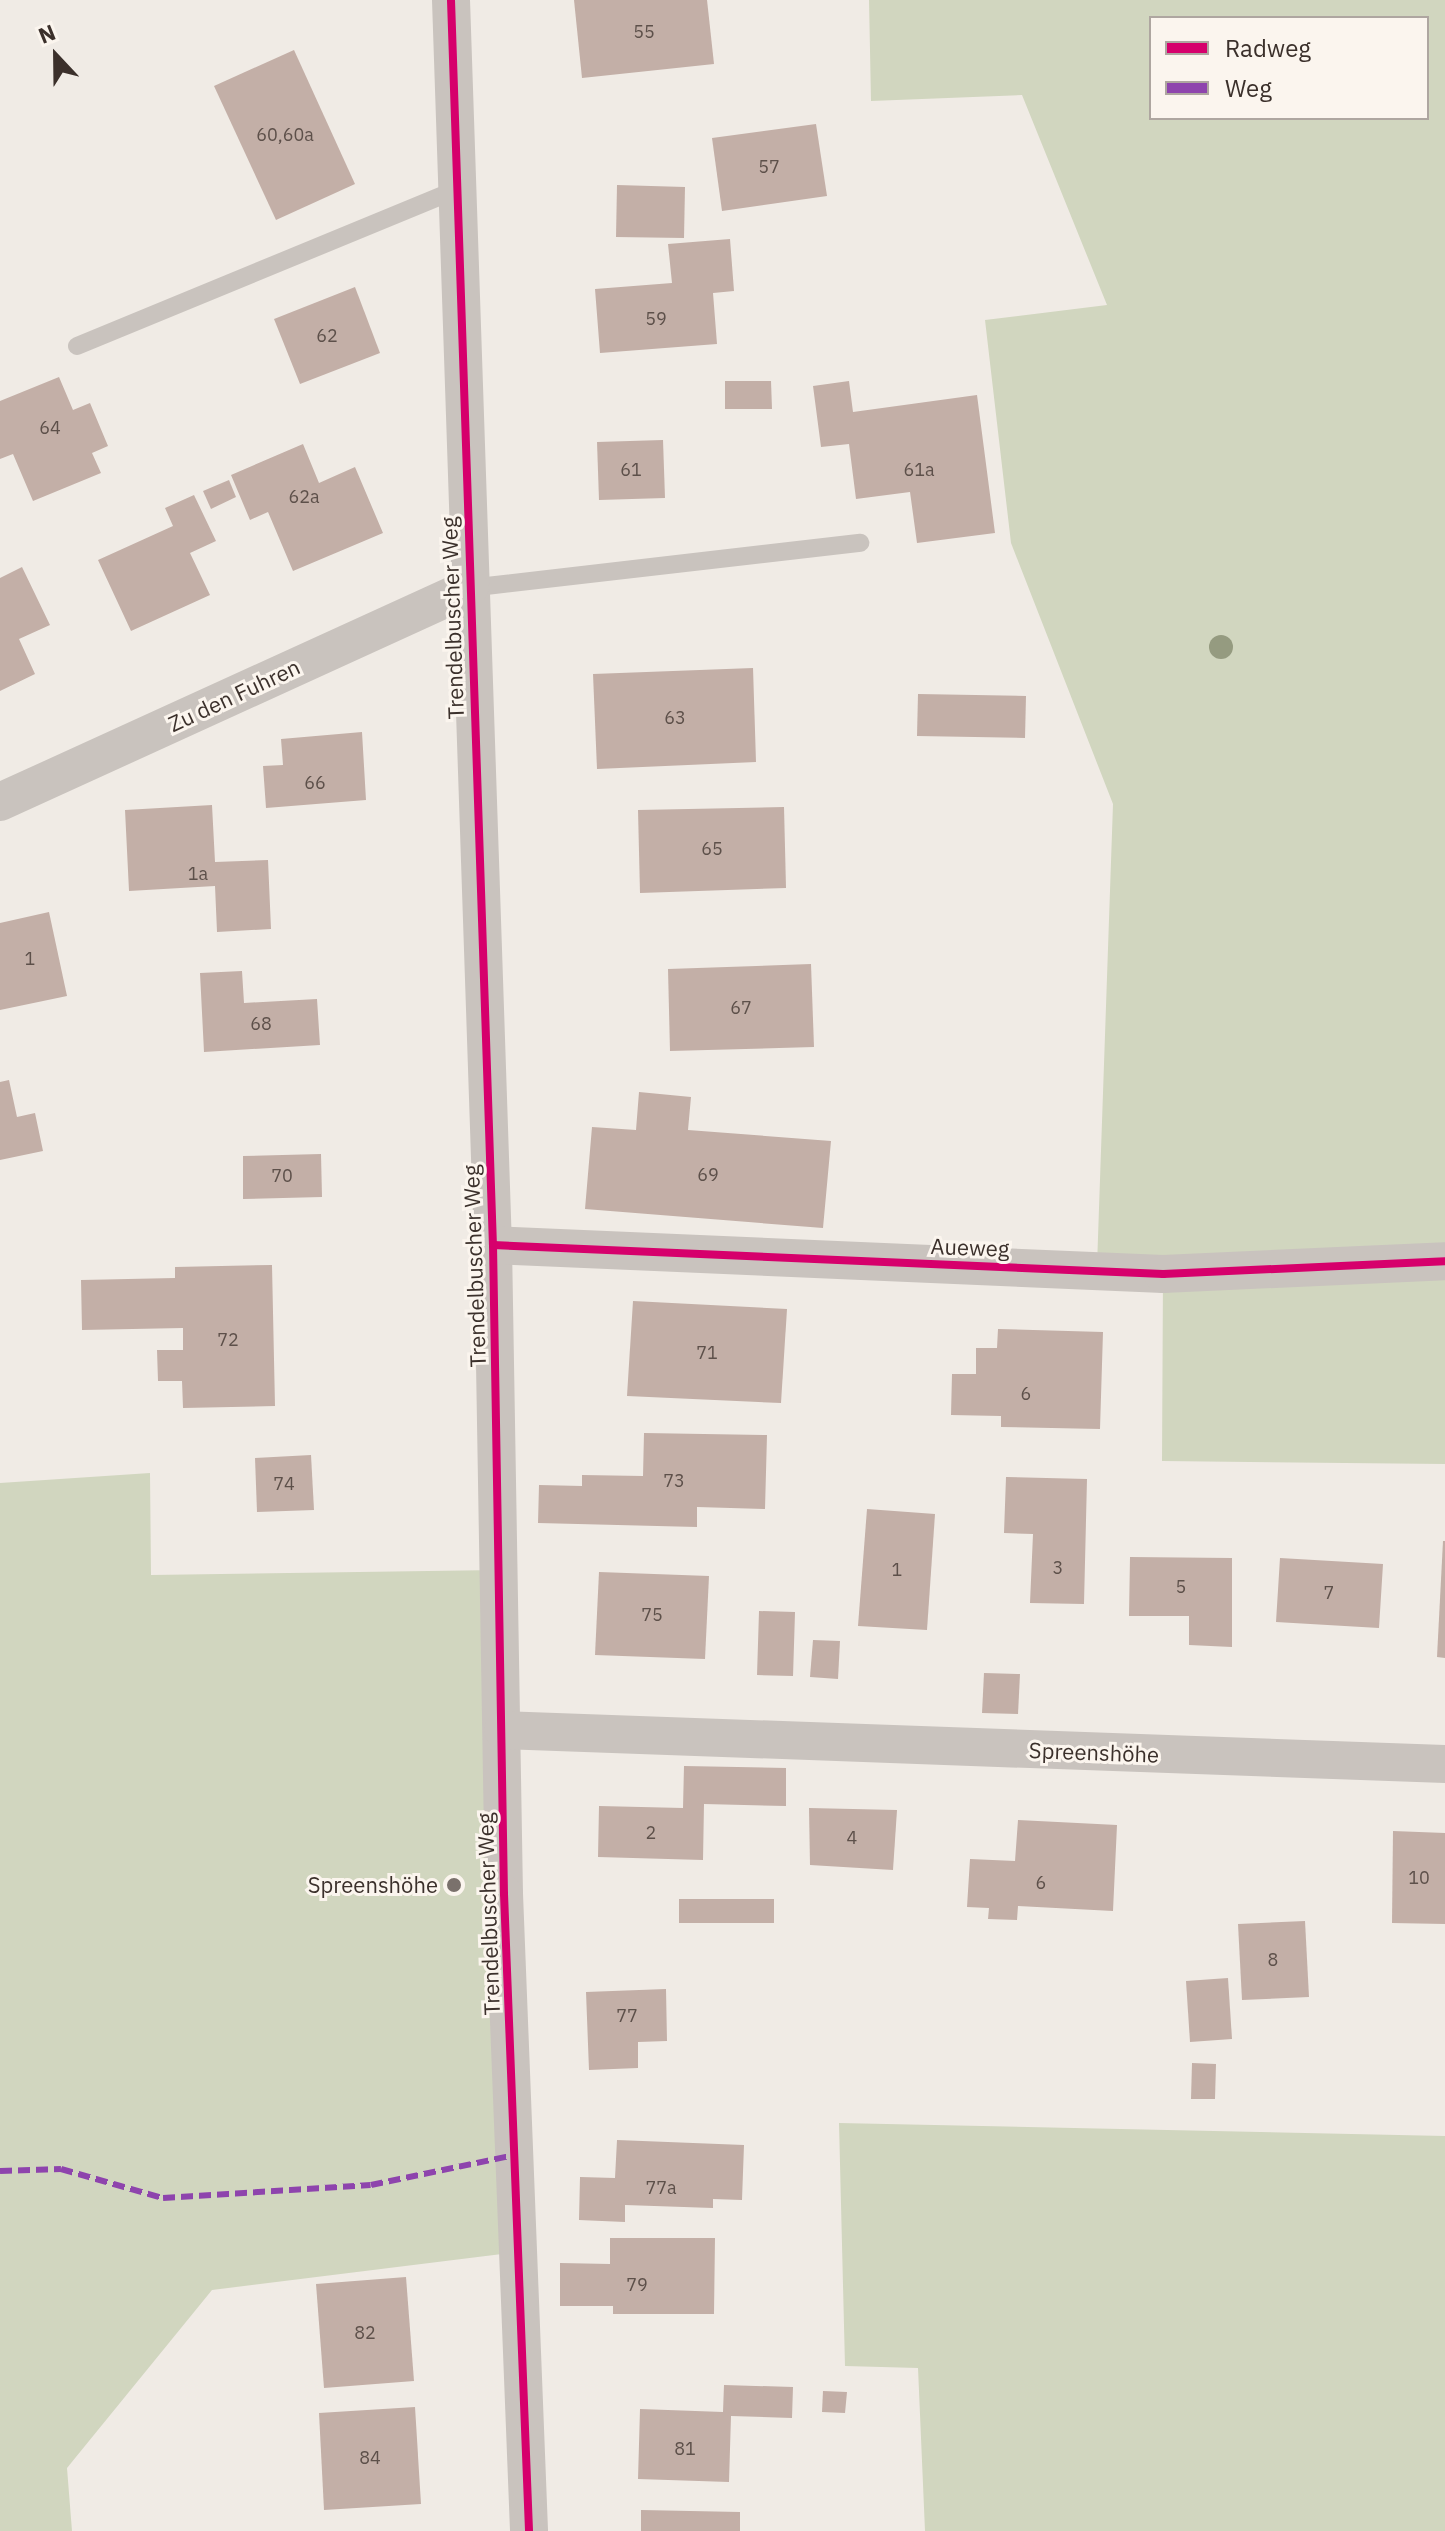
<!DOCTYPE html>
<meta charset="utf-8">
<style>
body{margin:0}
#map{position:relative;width:1445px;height:2531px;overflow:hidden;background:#f0ebe5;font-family:"IBM Plex Sans",sans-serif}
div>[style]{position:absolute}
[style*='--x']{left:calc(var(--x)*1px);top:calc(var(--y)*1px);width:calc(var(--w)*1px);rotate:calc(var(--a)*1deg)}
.green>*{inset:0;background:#d1d6bf}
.building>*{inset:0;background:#c3afa7}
.lane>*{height:18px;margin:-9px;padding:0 9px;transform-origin:9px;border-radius:9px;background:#c9c3be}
.street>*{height:38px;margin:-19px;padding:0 19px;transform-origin:19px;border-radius:19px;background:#c9c3be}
.quiet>*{height:6px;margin-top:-3px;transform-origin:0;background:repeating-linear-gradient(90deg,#8e44ad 0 12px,transparent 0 18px)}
.cycleway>*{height:8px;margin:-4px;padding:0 4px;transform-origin:4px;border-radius:4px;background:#d6006c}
.trees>*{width:24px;height:24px;margin:-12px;border-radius:50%;background:#959b80}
.dots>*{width:22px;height:22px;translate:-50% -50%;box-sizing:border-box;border:4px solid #fbf5ee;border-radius:50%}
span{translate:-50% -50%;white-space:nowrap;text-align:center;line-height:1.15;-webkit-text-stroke:6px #fbf5ee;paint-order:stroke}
.number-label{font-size:18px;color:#5d504a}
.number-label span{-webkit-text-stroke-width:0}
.street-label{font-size:22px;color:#3b302b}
.poi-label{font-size:22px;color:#3b302b}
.right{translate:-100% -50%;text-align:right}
.legend{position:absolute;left:1149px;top:16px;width:280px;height:104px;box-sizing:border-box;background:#fbf5ee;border:2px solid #aea6a0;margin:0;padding:10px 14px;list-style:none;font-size:24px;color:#3b302b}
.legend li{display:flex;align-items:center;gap:16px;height:40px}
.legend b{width:40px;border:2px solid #aea6a0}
.north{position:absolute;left:16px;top:16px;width:80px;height:80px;-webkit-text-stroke:6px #fbf5ee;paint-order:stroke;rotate:338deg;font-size:22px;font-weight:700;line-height:32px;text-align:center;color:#3b302b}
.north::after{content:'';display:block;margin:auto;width:28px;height:36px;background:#3b302b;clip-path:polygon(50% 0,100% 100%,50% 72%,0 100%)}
</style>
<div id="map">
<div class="green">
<i style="clip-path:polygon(evenodd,869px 0,1445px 0,1445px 1464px,1162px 1461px,1163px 1274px,1097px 1266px,1113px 804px,1011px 543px,985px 320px,1107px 305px,1022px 95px,871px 101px,869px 0,1151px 18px,1427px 18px,1427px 118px,1151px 118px,1151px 18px)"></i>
<i style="clip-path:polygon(150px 1473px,151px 1575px,498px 1570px,518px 2252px,212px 2290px,67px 2468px,72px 2531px,0 2531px,0 1483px)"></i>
<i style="clip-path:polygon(839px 2123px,1445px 2136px,1445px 2531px,925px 2531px,918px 2368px,845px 2366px)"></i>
</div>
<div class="building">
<i style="clip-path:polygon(574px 0,707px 0,714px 64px,582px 78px)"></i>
<i style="clip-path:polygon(294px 50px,355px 184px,276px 220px,214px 86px)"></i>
<i style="clip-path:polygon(816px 124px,827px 196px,722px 211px,712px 138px)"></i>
<i style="clip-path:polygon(617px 185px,685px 187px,684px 238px,616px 237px)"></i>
<i style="clip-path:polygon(730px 239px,734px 291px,713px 293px,717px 344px,600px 353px,595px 289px,672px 283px,668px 244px)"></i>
<i style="clip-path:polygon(355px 287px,380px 353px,300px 384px,274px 319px)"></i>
<i style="clip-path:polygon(59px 377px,73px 410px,90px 403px,108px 446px,92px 453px,101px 473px,33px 501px,13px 454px,0 459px,0 401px)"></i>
<i style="clip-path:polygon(725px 381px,771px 381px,772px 409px,725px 409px)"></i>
<i style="clip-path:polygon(849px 381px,853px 412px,977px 395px,995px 533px,917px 543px,910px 492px,856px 499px,849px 444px,821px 447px,813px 386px)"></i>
<i style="clip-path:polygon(663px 440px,665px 498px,599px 500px,597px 442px)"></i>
<i style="clip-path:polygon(303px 444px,319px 483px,355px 467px,383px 533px,293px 571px,268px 512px,250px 520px,231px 475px)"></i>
<i style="clip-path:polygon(229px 480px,236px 497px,211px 509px,203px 491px)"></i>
<i style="clip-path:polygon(194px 495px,216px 541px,190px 553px,210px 595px,131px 631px,98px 560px,173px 526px,165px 508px)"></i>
<i style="clip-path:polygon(22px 567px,50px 625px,19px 639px,35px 674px,0 691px,0 578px)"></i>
<i style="clip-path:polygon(753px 668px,756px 762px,597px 769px,593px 674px)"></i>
<i style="clip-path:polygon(918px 694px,1026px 696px,1025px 738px,917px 736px)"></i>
<i style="clip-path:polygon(362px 732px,366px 800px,266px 808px,263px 766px,283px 765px,281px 739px)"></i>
<i style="clip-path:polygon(212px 805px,215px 862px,268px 860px,271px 929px,217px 932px,215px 886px,129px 891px,125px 810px)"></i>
<i style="clip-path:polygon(784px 807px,786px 888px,640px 893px,638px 810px)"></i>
<i style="clip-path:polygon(49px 912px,67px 996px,0 1010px,0 923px)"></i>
<i style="clip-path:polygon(811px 964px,814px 1047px,670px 1051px,668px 969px)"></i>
<i style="clip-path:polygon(242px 971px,244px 1003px,317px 999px,320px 1045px,204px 1052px,200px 973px)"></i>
<i style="clip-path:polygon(9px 1080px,17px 1117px,35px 1113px,43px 1151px,0 1160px,0 1082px)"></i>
<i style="clip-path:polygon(639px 1092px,691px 1097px,688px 1130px,831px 1141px,823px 1228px,585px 1209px,592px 1127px,636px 1130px)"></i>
<i style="clip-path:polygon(321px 1154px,322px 1197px,243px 1199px,243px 1156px)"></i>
<i style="clip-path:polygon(272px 1265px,275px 1406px,183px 1408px,182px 1381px,158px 1381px,157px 1350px,183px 1350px,183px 1328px,82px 1330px,81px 1280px,175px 1278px,175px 1267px)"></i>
<i style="clip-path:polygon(633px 1301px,787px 1309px,781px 1403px,627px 1396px)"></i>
<i style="clip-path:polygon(998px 1329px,1103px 1332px,1100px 1429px,1001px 1427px,1001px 1416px,951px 1415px,952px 1374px,976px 1374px,976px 1348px,997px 1348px)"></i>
<i style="clip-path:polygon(644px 1433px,767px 1435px,765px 1509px,697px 1507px,697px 1527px,538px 1523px,539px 1485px,582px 1486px,582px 1475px,643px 1476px)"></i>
<i style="clip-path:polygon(311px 1455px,314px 1510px,257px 1512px,255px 1458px)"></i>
<i style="clip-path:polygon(1006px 1477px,1087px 1479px,1084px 1604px,1030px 1603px,1033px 1534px,1004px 1533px)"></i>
<i style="clip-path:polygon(867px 1509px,935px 1514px,927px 1630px,858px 1626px)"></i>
<i style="clip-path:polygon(1443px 1541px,1445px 1541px,1445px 1658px,1437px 1657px)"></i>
<i style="clip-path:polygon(1130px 1557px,1232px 1558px,1232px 1647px,1189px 1645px,1189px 1616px,1129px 1616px)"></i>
<i style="clip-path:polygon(1280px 1558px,1383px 1564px,1379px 1628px,1276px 1622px)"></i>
<i style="clip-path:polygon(599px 1572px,709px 1576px,705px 1659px,595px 1655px)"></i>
<i style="clip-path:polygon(759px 1611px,795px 1612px,793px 1676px,757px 1675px)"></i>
<i style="clip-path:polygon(813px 1640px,840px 1641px,838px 1679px,810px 1677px)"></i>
<i style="clip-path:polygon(984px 1673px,1020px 1674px,1018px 1714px,982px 1713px)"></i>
<i style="clip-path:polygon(684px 1766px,786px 1768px,786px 1806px,704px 1804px,703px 1860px,598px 1857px,599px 1806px,683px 1808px)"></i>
<i style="clip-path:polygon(809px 1808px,897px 1810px,893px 1870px,810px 1865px)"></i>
<i style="clip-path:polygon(1018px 1820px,1117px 1825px,1113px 1911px,1018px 1906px,1017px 1920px,988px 1919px,989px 1908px,967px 1907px,970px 1859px,1015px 1861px)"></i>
<i style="clip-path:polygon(1393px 1831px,1445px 1833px,1445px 1924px,1392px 1923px)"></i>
<i style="clip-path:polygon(679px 1899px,774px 1899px,774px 1923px,679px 1923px)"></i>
<i style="clip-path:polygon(1305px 1921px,1309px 1997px,1242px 2000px,1238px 1924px)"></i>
<i style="clip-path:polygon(1228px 1978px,1232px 2039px,1190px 2042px,1186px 1981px)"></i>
<i style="clip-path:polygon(666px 1989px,667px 2041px,638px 2042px,638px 2068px,589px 2070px,586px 1992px)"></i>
<i style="clip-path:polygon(1192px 2063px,1216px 2064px,1215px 2099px,1191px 2099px)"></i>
<i style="clip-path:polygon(617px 2140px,744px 2145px,742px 2200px,713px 2199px,713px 2208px,625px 2205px,625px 2222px,579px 2220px,580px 2177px,615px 2178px)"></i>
<i style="clip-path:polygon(610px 2238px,715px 2238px,714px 2314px,613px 2314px,613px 2306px,560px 2306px,560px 2263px,610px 2264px)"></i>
<i style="clip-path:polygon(406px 2277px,414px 2381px,324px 2388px,316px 2284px)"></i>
<i style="clip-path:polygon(724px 2385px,793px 2387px,792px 2418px,731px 2416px,729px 2482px,638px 2479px,640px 2409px,723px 2412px)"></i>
<i style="clip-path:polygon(823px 2391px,847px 2392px,845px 2413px,822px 2412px)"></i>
<i style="clip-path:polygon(415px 2407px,421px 2504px,324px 2510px,319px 2413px)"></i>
<i style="clip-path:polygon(641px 2510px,740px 2512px,740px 2531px,641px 2531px)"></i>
</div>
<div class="lane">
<i style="--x:77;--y:346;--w:411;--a:-22.4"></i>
<i style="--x:469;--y:588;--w:394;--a:-6.6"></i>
</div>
<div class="street">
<i style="--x:451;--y:0;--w:1246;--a:88.07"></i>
<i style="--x:493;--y:1245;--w:649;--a:89.03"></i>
<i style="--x:504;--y:1894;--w:637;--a:87.75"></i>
<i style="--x:0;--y:802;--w:516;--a:-24.53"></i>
<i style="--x:493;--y:1245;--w:671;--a:2.48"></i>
<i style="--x:1163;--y:1274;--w:282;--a:-2.6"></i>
<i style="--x:503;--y:1730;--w:943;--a:2.07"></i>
</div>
<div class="quiet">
<i style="--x:0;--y:2171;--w:61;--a:-1.9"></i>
<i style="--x:61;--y:2169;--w:106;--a:15.9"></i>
<i style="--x:163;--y:2198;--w:208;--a:-3.6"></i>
<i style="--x:371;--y:2185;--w:147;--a:-11.8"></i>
</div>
<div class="cycleway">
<i style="--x:451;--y:0;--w:1246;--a:88.07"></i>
<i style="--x:493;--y:1245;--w:649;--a:89.03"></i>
<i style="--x:504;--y:1894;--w:637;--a:87.75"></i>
<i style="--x:493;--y:1245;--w:671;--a:2.48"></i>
<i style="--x:1163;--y:1274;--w:282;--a:-2.6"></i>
</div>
<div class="trees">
<i style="left:1221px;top:647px"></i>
</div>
<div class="dots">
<i style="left:454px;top:1885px;background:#7a716c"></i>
</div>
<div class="number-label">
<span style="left:644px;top:32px">55</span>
<span style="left:285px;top:135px">60,60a</span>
<span style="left:769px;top:167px">57</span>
<span style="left:656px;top:319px">59</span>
<span style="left:327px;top:336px">62</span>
<span style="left:50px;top:428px">64</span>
<span style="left:631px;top:470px">61</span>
<span style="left:919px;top:470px">61a</span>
<span style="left:304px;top:497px">62a</span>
<span style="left:675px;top:718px">63</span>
<span style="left:315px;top:783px">66</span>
<span style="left:712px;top:849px">65</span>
<span style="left:198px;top:874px">1a</span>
<span style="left:30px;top:959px">1</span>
<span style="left:741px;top:1008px">67</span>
<span style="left:261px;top:1024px">68</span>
<span style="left:708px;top:1175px">69</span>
<span style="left:282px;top:1176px">70</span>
<span style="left:228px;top:1340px">72</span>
<span style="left:707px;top:1353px">71</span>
<span style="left:1026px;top:1394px">6</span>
<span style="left:674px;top:1481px">73</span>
<span style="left:284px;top:1484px">74</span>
<span style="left:1058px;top:1568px">3</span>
<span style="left:897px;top:1570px">1</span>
<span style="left:1181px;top:1587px">5</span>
<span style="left:1329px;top:1593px">7</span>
<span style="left:652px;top:1615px">75</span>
<span style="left:651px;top:1833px">2</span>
<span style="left:852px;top:1838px">4</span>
<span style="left:1419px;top:1878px">10</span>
<span style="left:1041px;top:1883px">6</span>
<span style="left:1273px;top:1960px">8</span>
<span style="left:627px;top:2016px">77</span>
<span style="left:661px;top:2188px">77a</span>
<span style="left:637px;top:2285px">79</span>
<span style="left:365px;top:2333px">82</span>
<span style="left:685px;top:2449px">81</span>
<span style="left:370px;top:2458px">84</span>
</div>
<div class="street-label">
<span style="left:452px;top:618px;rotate:-92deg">Trendelbuscher Weg</span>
<span style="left:234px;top:695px;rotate:-25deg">Zu den Fuhren</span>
<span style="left:970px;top:1247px;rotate:2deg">Aueweg</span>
<span style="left:474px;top:1266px;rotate:-92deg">Trendelbuscher Weg</span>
<span style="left:1094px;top:1752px;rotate:2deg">Spreenshöhe</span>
<span style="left:488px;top:1914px;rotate:-92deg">Trendelbuscher Weg</span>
</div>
<div class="poi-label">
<span class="right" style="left:438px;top:1885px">Spreenshöhe</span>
</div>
<ul class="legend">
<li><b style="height:10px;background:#d6006c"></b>Radweg</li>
<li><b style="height:10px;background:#8e44ad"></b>Weg</li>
</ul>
<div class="north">N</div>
</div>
